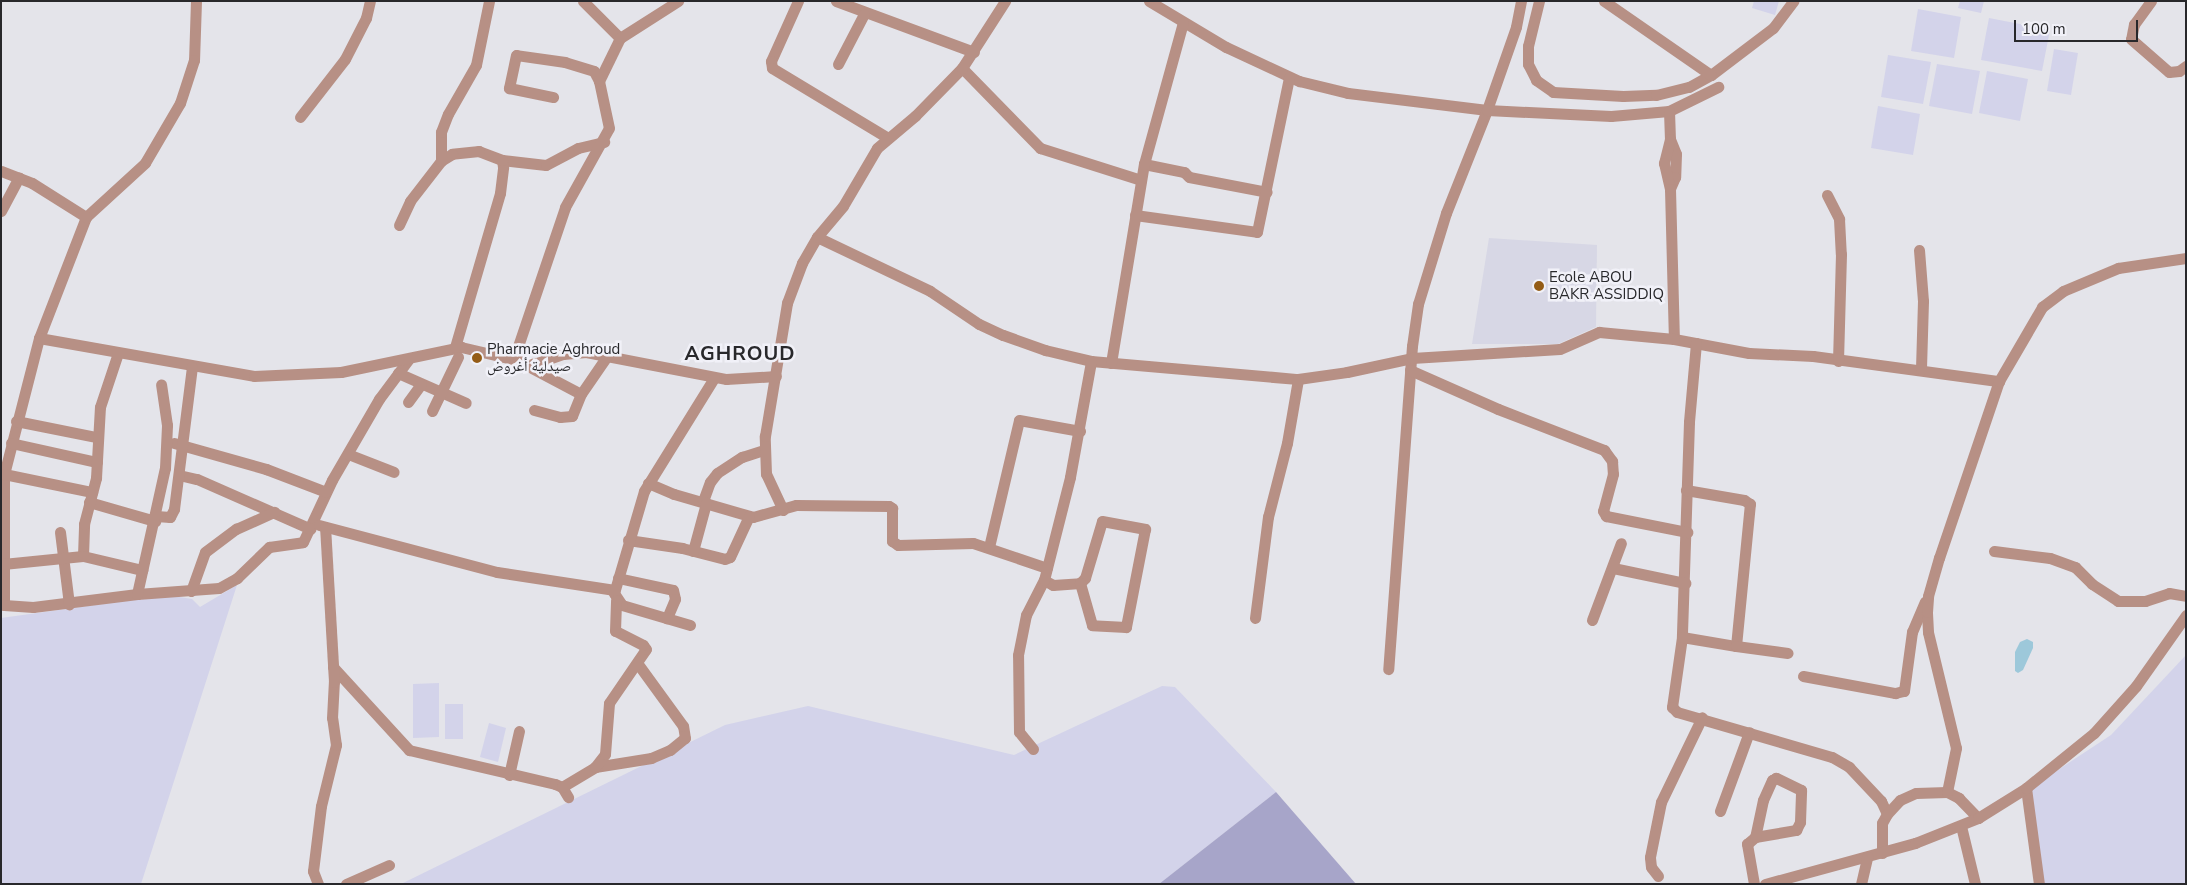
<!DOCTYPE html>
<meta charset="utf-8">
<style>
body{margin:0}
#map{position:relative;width:2187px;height:885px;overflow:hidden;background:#e4e4ea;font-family:"Nunito Sans","Noto Naskh Arabic",sans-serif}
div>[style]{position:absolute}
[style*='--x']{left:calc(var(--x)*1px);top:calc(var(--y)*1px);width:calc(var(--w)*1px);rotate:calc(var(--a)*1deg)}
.built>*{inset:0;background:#d7d7e5}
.green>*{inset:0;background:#d3d3ea}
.forest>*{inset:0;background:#a7a5c9}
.water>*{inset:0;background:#9dc8da}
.minor>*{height:11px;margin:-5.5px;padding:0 5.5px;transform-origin:5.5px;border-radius:5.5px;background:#b79085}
.dots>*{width:14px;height:14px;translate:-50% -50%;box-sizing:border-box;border:2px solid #f1f1f8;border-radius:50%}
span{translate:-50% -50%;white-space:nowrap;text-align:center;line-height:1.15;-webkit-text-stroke:5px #f1f1f8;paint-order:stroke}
.poi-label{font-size:15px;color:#28282b}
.left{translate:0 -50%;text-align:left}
.district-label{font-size:20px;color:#28282b;font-weight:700;letter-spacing:1px}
.frame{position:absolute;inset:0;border:2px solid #28282b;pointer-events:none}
.scale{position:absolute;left:2014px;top:20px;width:124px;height:22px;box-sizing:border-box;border:2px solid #28282b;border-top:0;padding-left:6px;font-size:15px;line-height:18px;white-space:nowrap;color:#28282b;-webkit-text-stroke:4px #f1f1f8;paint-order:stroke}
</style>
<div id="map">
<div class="built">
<i style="clip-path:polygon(1489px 238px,1597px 245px,1596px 327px,1558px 344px,1472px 344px)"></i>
</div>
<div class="green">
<i style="clip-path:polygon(1754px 1px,1779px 1px,1775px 15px,1752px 8px)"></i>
<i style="clip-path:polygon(1960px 1px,1984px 1px,1981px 13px,1958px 8px)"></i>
<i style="clip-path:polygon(1918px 9px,1961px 17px,1954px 58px,1911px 51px)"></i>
<i style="clip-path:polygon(1989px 18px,2050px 30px,2042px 71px,1981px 60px)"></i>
<i style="clip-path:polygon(2054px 49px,2078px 53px,2071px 95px,2047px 91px)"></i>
<i style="clip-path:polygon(1888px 55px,1931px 62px,1923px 104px,1881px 97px)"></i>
<i style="clip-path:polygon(1937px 64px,1980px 71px,1972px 114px,1929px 106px)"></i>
<i style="clip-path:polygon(1987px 71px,2028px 79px,2020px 121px,1979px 113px)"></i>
<i style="clip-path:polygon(1878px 106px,1920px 114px,1913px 155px,1871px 148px)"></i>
<i style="clip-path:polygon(237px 585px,141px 884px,1px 884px,1px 618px,167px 595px,192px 599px,200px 607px)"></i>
<i style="clip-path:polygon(2186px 655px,2186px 884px,2035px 884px,2023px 793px,2111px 735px)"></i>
<i style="clip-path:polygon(439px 683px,439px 737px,413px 738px,413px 684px)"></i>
<i style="clip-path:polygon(1162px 686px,1175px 687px,1276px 792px,1159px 884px,401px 884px,725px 725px,808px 706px,1014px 755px)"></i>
<i style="clip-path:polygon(445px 704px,463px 704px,463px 739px,445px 739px)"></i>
<i style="clip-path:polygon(489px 723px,506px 728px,498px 762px,480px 757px)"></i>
</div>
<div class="forest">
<i style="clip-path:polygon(1276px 792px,1356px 884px,1159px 884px)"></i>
</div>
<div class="water">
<i style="clip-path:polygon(2027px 639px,2033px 642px,2033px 648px,2023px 670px,2018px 673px,2015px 671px,2015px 652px,2020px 642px)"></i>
</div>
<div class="minor">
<i style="--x:196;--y:1;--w:59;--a:91.9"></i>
<i style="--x:194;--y:60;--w:45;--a:108"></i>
<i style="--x:180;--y:103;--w:69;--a:120.3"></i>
<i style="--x:145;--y:163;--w:80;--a:137.5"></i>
<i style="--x:86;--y:217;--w:130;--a:111.2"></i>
<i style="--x:39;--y:338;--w:140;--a:104.4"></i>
<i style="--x:4;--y:474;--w:131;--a:90"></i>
<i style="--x:4;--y:605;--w:29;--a:4"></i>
<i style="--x:33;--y:607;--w:105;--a:-7.1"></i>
<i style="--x:137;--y:594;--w:82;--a:-4.2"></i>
<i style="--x:219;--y:588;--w:21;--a:-29"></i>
<i style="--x:237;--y:578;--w:45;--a:-44.1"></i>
<i style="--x:269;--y:547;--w:34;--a:-8"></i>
<i style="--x:303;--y:542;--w:68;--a:-64.9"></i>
<i style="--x:332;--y:480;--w:94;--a:-59.9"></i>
<i style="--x:379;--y:399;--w:49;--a:-53.4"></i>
<i style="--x:583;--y:1;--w:52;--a:45"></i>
<i style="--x:798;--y:1;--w:66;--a:114.2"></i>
<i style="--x:771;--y:61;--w:7;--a:82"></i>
<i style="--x:772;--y:68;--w:135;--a:31.1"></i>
<i style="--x:836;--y:1;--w:147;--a:20.3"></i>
<i style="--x:1149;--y:1;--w:90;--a:30.9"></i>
<i style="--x:1226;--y:47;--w:81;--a:25"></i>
<i style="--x:1299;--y:81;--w:50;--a:13.8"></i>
<i style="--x:1348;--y:93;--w:140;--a:7"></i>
<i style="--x:1487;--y:110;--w:111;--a:111.7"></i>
<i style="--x:1446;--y:213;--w:95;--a:107.1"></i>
<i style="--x:1418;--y:304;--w:42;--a:98.1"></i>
<i style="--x:1412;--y:346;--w:324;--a:94.2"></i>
<i style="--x:1521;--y:1;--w:26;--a:101"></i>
<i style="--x:1516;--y:27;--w:88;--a:109.3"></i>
<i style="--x:1487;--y:110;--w:124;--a:2.8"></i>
<i style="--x:1611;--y:116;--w:58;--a:-4.9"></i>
<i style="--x:1669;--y:111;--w:55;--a:-26.1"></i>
<i style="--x:1539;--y:1;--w:46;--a:103.7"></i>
<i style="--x:1528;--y:46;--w:18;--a:90"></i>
<i style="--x:1528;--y:64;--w:18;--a:63"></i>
<i style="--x:1536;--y:80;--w:21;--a:35"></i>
<i style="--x:1553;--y:92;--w:70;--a:3.3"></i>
<i style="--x:1623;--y:96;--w:33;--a:-2"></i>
<i style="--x:1656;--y:95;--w:34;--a:-14"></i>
<i style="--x:1689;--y:87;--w:25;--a:-29"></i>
<i style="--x:1711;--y:75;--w:78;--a:-37.2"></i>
<i style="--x:1773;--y:28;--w:34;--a:-53"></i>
<i style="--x:1604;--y:1;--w:130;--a:34.7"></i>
<i style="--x:2151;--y:1;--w:29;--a:126"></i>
<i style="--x:2134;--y:24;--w:15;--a:101"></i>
<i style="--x:2131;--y:39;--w:50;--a:41"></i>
<i style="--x:2169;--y:72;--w:10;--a:-6"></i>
<i style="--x:2179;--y:71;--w:9;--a:-36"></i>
<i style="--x:838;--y:64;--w:56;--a:-62.5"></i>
<i style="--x:962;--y:68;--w:112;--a:45.7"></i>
<i style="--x:1040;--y:148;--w:106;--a:17.6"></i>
<i style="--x:599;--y:81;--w:48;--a:-64"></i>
<i style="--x:620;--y:38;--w:69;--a:-32.5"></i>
<i style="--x:1669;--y:111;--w:28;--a:88"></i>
<i style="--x:1670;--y:139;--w:16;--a:68"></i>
<i style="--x:1676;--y:154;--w:23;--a:92"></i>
<i style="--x:1675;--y:177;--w:13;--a:113"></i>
<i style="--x:300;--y:117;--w:73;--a:-52.2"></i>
<i style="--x:345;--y:59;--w:46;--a:-62.9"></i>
<i style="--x:366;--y:18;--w:17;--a:-77"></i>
<i style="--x:1670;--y:139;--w:25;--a:104"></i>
<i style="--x:1664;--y:163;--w:27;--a:77"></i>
<i style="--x:1670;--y:189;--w:150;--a:88.5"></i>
<i style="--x:1674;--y:339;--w:76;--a:10.6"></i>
<i style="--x:1749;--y:353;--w:64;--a:2.7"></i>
<i style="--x:1813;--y:356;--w:188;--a:7.7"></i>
<i style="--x:502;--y:160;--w:44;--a:6.5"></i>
<i style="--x:546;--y:165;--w:36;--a:-28"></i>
<i style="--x:578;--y:148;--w:27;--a:-13"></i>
<i style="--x:1144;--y:164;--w:41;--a:11.3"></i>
<i style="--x:1184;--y:172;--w:7;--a:45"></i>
<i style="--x:1189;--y:177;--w:79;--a:10.9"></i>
<i style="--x:1;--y:171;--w:33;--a:21"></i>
<i style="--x:32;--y:183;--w:64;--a:32.2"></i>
<i style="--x:1827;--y:195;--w:27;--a:63"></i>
<i style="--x:1839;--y:219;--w:35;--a:87"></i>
<i style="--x:1841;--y:254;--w:107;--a:91.6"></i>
<i style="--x:1;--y:211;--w:38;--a:-62"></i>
<i style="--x:1135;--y:215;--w:123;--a:7.9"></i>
<i style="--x:1257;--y:232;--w:158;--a:-78.3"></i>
<i style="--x:399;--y:225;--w:26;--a:-65"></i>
<i style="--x:410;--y:201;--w:51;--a:-52.2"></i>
<i style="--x:817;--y:237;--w:125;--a:25.5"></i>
<i style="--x:930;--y:291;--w:59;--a:34"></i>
<i style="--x:979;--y:324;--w:26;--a:25"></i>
<i style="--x:1003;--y:335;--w:45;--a:19.7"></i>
<i style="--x:1045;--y:350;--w:47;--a:13.4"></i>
<i style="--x:1091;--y:361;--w:208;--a:5"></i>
<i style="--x:1298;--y:379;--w:49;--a:-8.1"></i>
<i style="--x:1347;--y:372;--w:66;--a:-12.2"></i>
<i style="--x:1412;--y:358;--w:148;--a:-3.5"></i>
<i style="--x:1560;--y:349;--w:43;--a:-23.6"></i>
<i style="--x:1599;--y:332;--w:75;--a:5.3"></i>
<i style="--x:1919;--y:250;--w:51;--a:85.5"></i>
<i style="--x:1923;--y:301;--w:68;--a:91.7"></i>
<i style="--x:39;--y:338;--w:218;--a:10"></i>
<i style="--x:254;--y:376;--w:87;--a:-2.6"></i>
<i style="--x:341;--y:372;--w:123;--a:-11.8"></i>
<i style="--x:461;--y:347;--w:75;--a:13.1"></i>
<i style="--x:534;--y:364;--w:31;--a:-19"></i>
<i style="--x:563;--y:354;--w:23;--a:-5"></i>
<i style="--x:586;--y:352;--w:143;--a:10.9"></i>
<i style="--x:726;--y:379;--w:50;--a:-3.4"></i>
<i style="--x:1696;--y:343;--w:79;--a:95.1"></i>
<i style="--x:1689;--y:422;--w:215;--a:91.9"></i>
<i style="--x:1682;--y:637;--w:71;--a:98.1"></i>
<i style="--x:1672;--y:707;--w:7;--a:45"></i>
<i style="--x:1677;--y:712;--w:161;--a:16.2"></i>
<i style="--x:1832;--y:757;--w:20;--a:30"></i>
<i style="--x:1849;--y:767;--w:47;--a:46.7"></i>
<i style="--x:1881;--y:801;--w:14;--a:65"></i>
<i style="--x:1887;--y:814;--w:10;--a:119"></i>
<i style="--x:1882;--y:823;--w:30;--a:90"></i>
<i style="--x:455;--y:347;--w:160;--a:-73.7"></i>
<i style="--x:500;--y:193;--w:26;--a:-83"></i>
<i style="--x:503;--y:167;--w:7;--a:-98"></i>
<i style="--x:502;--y:160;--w:25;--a:-159"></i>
<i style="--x:479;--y:151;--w:27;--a:174"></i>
<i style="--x:452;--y:154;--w:13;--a:148"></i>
<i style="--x:441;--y:161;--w:29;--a:-90"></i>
<i style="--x:441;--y:132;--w:19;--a:-69"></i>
<i style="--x:448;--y:114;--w:56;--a:-60.3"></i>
<i style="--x:476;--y:65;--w:65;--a:-78.5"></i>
<i style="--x:514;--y:358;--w:159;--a:-71.3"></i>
<i style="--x:565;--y:207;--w:90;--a:-60.9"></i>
<i style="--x:609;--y:128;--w:48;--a:-102"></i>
<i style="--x:599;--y:81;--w:11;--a:-117"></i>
<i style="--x:594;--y:71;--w:30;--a:-163"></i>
<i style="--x:565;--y:62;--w:49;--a:-171.9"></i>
<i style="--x:516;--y:55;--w:34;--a:102"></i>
<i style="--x:509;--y:88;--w:45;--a:11.6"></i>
<i style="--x:1111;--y:363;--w:202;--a:-80.6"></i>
<i style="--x:1144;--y:164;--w:147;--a:-74.6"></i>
<i style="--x:524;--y:364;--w:64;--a:27.8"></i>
<i style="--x:581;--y:394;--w:46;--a:-55.6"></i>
<i style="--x:1410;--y:370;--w:96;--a:23.9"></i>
<i style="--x:1498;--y:409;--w:114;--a:21.1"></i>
<i style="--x:1604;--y:450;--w:14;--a:54"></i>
<i style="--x:1612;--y:461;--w:13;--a:86"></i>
<i style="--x:1613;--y:474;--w:38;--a:105"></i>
<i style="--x:1603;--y:511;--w:6;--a:59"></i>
<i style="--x:1606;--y:516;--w:83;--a:11.2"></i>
<i style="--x:398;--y:373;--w:74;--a:23.8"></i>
<i style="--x:408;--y:402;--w:22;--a:-54"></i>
<i style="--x:534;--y:410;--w:27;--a:15"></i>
<i style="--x:560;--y:417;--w:12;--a:-5"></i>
<i style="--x:572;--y:416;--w:24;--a:-68"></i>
<i style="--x:432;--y:411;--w:60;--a:-64.3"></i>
<i style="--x:16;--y:421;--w:82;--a:11.3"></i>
<i style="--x:11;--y:443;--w:88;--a:12.5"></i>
<i style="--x:174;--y:443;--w:96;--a:15.8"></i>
<i style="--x:266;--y:469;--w:64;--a:21"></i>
<i style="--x:348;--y:454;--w:49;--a:21.4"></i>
<i style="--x:4;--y:474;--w:90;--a:11.6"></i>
<i style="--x:179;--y:475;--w:18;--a:13"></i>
<i style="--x:197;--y:479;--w:124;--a:23.7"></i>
<i style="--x:648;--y:483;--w:28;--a:23"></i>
<i style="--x:674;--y:494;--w:82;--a:16.2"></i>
<i style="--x:753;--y:517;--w:45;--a:-15.6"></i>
<i style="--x:796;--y:505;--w:93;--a:0.6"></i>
<i style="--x:889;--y:506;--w:4;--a:34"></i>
<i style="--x:892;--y:508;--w:33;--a:90"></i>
<i style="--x:892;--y:541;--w:7;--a:34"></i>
<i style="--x:898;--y:545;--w:75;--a:-1.5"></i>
<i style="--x:973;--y:543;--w:78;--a:18.7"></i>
<i style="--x:703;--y:501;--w:20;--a:-70"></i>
<i style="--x:710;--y:482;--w:11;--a:-52"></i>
<i style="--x:717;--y:473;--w:30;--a:-33"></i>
<i style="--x:742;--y:457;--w:23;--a:-18"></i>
<i style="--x:89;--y:502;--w:69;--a:16.1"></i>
<i style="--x:783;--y:510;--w:40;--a:-115"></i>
<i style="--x:766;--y:474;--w:38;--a:-92"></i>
<i style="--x:765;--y:436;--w:135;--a:-80.6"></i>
<i style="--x:787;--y:303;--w:43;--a:-69.4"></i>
<i style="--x:802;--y:263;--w:30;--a:-60"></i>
<i style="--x:817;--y:237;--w:40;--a:-50"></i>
<i style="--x:843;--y:206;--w:67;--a:-59.6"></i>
<i style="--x:877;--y:148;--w:50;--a:-40.1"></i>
<i style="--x:915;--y:116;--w:67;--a:-45.6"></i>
<i style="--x:962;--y:68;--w:80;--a:-57.3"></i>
<i style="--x:156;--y:516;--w:14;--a:4"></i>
<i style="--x:170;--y:517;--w:9;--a:-63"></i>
<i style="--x:174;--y:509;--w:143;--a:-82.8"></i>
<i style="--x:319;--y:525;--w:184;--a:14.8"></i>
<i style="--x:497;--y:572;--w:119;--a:8.7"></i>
<i style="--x:60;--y:532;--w:73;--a:82.9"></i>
<i style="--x:628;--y:540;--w:55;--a:8.4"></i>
<i style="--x:682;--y:548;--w:44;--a:14.3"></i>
<i style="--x:725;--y:559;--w:5;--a:-22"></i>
<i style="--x:730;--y:557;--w:45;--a:-65.1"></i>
<i style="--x:989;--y:547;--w:130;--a:-76.7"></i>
<i style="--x:1019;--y:420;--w:62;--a:10.2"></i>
<i style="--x:693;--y:551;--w:50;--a:-74.8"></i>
<i style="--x:1994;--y:551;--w:56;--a:7.1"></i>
<i style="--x:2050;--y:558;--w:27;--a:20"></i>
<i style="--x:2075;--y:567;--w:24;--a:45"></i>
<i style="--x:2092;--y:584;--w:31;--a:33"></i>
<i style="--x:2118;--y:601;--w:27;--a:0"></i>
<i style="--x:2145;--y:601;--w:25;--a:-18"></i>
<i style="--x:2169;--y:593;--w:17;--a:10"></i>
<i style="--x:83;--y:556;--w:32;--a:-88"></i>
<i style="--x:84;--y:524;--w:48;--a:-75.4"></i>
<i style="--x:96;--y:478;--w:71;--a:-86.8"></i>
<i style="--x:100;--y:407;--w:57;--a:-71.6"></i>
<i style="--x:3;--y:564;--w:80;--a:-5.7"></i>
<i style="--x:83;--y:556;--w:61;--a:13.3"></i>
<i style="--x:1613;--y:568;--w:74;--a:11.8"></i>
<i style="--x:618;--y:578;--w:56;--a:12.3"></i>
<i style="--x:673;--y:590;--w:9;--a:77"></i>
<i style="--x:675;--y:599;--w:21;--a:113"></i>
<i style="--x:1044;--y:580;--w:10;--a:29"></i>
<i style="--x:1053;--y:585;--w:27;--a:-4"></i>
<i style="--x:1080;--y:583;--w:7;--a:-45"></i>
<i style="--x:1085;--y:578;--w:59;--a:-73.4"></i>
<i style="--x:1102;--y:521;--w:44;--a:10.5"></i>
<i style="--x:1145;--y:529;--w:100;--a:101"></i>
<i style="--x:1126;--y:627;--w:34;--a:-177"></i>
<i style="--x:1092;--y:625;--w:44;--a:-105.9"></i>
<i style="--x:191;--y:591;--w:41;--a:-70.3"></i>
<i style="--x:205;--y:552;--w:39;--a:-37"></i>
<i style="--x:236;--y:529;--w:42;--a:-24.1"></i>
<i style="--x:137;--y:594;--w:129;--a:-77.5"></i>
<i style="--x:165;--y:468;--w:43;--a:-87.3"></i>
<i style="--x:167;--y:425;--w:41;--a:-98.3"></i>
<i style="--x:1255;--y:618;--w:102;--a:-82.7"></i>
<i style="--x:1268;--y:517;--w:76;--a:-75.6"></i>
<i style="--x:1287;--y:443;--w:65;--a:-80.2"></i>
<i style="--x:1592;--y:620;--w:82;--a:-69.4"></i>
<i style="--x:690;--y:625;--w:71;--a:-163.6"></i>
<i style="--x:622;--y:605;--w:14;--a:-124"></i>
<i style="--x:614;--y:593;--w:106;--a:-73.6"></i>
<i style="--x:644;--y:491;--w:133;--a:-58.2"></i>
<i style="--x:1682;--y:637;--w:55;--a:9.5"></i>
<i style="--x:1736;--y:646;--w:143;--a:-84.4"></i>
<i style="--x:1750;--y:504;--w:7;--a:-146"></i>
<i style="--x:1744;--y:500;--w:59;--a:-170.2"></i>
<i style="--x:1736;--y:646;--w:52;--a:7.7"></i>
<i style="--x:333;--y:667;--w:113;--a:47.5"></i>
<i style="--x:409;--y:750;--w:150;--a:13.1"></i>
<i style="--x:555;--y:784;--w:8;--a:23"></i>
<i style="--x:562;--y:787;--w:12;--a:59"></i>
<i style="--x:1803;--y:676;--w:94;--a:10.5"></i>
<i style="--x:1895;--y:693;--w:9;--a:-13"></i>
<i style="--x:1904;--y:691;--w:60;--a:-82.3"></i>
<i style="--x:1912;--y:632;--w:33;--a:-67"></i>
<i style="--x:1033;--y:749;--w:22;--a:-129"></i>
<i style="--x:1019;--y:732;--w:77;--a:-90.7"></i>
<i style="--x:1018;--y:655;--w:41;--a:-78.7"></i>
<i style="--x:1026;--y:615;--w:39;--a:-63"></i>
<i style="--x:1044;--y:580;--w:106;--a:-75.8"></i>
<i style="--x:1070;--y:477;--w:118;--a:-79.7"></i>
<i style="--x:595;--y:767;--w:57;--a:-9.1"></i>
<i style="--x:651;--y:758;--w:21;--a:-23"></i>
<i style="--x:670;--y:750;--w:19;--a:-39"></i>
<i style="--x:685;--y:738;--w:12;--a:-99"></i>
<i style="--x:683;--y:726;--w:77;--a:-126"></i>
<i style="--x:509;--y:775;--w:45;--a:-77.2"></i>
<i style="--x:562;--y:787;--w:39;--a:-31"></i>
<i style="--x:595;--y:767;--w:16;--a:-52"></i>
<i style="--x:605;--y:754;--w:51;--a:-85.5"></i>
<i style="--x:609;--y:703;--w:65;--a:-55.6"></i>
<i style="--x:646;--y:649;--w:5;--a:-127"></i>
<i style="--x:643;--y:645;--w:31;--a:-153"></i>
<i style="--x:615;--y:631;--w:31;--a:-88"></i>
<i style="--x:2026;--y:788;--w:97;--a:82.3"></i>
<i style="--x:1720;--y:811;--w:84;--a:-69.8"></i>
<i style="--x:1887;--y:814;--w:19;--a:-47"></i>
<i style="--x:1900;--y:800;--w:17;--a:-24"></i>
<i style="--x:1916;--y:793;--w:31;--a:-2"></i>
<i style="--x:1978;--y:818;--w:28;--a:-134"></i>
<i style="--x:1959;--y:798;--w:13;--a:-153"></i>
<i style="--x:1947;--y:792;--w:45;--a:-78.4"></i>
<i style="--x:1956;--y:748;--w:119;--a:-103.6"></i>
<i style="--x:1928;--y:632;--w:20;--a:-93"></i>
<i style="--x:1927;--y:612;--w:16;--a:-86"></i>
<i style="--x:1928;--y:596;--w:40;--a:-74"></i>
<i style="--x:1939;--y:558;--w:187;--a:-71.3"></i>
<i style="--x:1999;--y:381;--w:86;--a:-59.8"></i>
<i style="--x:2042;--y:307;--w:26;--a:-37"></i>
<i style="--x:2063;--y:291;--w:60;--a:-22.7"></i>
<i style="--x:2118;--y:268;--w:69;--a:-8.4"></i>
<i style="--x:1961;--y:826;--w:60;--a:76.4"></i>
<i style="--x:1658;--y:876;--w:11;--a:-128"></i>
<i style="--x:1651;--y:867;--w:10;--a:-96"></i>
<i style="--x:1650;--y:857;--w:56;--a:-78.7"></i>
<i style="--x:1661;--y:802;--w:94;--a:-64.2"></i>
<i style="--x:318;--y:884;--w:14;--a:-111"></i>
<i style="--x:313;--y:871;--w:65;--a:-83"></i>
<i style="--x:321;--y:806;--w:63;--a:-76.2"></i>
<i style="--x:336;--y:745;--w:27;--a:-98"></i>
<i style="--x:332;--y:718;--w:36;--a:-87"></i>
<i style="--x:334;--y:682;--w:155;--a:-93.3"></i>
<i style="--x:346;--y:884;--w:47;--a:-23.8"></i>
<i style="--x:1754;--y:884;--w:41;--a:-99.9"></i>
<i style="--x:1747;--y:844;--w:11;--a:-41"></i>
<i style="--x:1755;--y:837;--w:42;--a:-9.7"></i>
<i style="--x:1796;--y:830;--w:9;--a:-63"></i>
<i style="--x:1800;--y:822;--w:32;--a:-88"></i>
<i style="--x:1801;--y:790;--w:28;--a:-154"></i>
<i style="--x:1776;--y:778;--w:4;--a:153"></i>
<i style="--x:1772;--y:780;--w:22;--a:114"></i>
<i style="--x:1763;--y:800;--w:38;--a:102"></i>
<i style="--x:1765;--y:884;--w:156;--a:-15.3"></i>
<i style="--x:1915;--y:843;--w:68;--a:-21.6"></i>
<i style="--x:1978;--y:818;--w:57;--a:-32"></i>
<i style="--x:2026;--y:788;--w:87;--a:-39"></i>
<i style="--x:2094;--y:733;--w:63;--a:-48.2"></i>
<i style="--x:2136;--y:686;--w:87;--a:-54.8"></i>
<i style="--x:1861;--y:884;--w:28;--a:-77"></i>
</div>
<div class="dots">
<i style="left:1539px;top:286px;background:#945c16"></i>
<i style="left:477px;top:358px;background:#945c16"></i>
</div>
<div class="poi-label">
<span class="left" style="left:1549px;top:286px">Ecole ABOU<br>BAKR ASSIDDIQ</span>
<span class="left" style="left:487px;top:358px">Pharmacie Aghroud<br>صيدلية أغروض</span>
</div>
<div class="district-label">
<span style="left:740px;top:353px">AGHROUD</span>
</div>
<div class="frame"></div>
<div class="scale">100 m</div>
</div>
